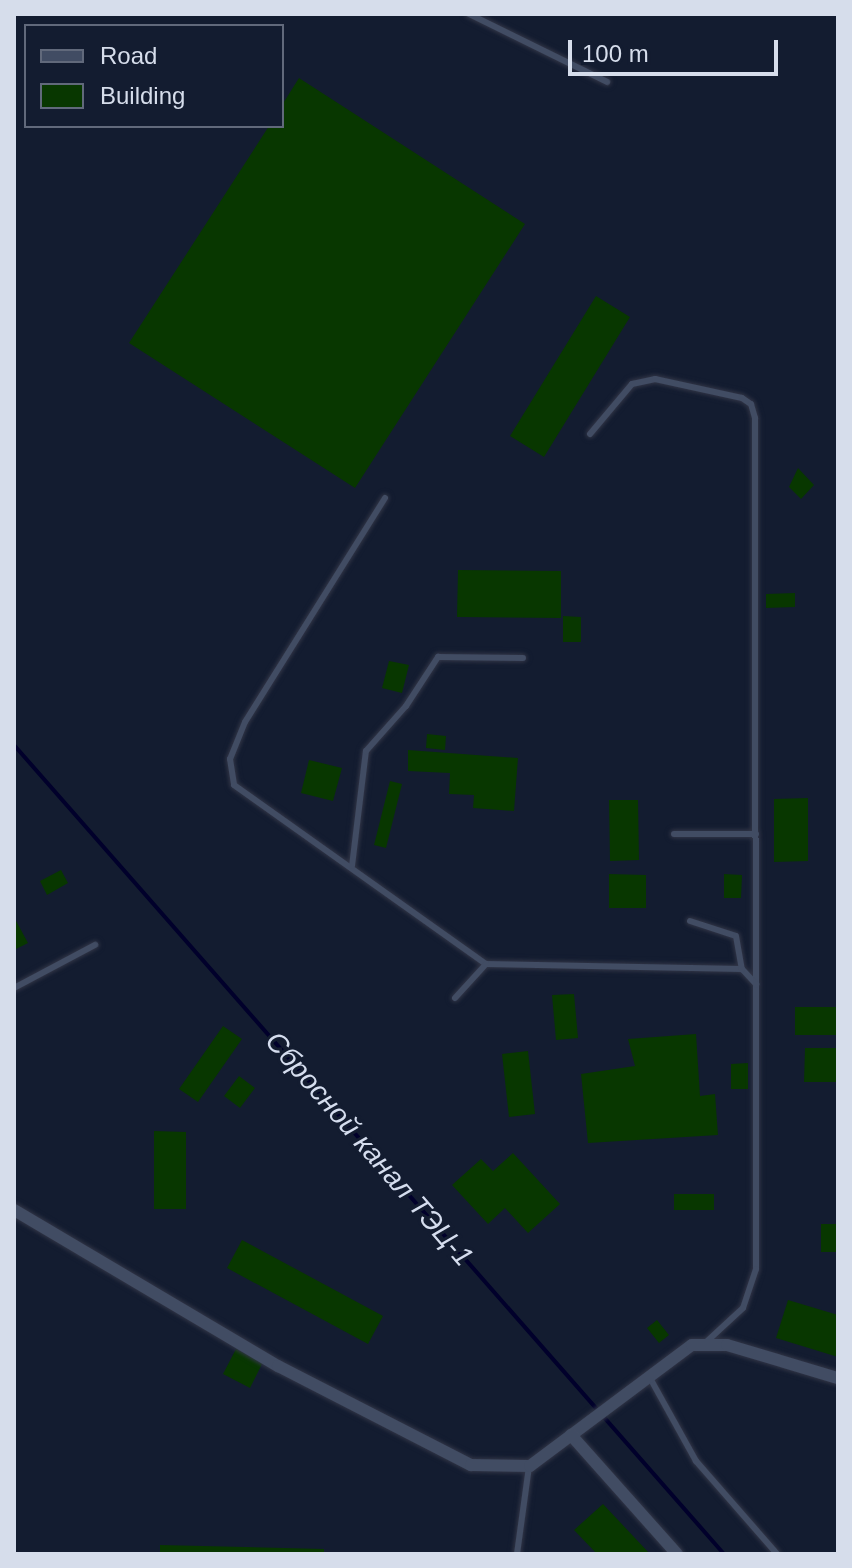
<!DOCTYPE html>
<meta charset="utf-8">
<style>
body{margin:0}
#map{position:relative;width:852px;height:1568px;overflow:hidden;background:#131c30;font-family:Helvetica,sans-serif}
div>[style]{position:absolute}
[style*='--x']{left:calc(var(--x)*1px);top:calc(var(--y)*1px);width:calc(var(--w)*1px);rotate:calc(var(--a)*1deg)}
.stream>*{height:4px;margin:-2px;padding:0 2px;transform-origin:2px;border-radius:2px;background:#01002b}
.building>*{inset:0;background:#083700}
.roads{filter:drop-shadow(0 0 2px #313546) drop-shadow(0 0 2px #313546)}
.service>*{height:6px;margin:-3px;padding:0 3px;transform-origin:3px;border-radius:3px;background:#414c63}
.minor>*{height:12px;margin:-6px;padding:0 6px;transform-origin:6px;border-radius:6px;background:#414c63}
span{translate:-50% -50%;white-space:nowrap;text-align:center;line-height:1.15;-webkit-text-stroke:6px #131c30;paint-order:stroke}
.water-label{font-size:28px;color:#d5ddee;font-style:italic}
.frame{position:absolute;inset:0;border:16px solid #d6ddeb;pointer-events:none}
.legend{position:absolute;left:24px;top:24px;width:260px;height:104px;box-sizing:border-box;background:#131c30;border:2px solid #61697b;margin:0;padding:10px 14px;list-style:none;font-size:24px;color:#d6ddeb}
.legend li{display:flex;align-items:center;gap:16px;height:40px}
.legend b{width:40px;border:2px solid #61697b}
.scale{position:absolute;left:568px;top:40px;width:210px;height:36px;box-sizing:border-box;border:4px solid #d6ddeb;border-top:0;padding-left:10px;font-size:24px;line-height:28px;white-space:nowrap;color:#d6ddeb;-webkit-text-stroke:6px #131c30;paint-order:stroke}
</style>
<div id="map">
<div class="stream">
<i style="--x:14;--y:745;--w:1076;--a:48.73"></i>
</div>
<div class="building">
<i style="clip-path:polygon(299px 78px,525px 224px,355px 488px,129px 343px,269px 126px,282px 126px,282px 105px)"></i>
<i style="clip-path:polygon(596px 296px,630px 317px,544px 457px,510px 436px)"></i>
<i style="clip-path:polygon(798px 468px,814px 485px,801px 499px,789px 487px)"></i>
<i style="clip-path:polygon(458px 570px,561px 571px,561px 618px,457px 617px)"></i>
<i style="clip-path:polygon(795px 593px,795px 607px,766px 608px,766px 594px)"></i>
<i style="clip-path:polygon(563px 616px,581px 617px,581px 642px,563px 642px)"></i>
<i style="clip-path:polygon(389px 661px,409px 665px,402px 693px,382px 688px)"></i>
<i style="clip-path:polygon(427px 734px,446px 736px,445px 750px,426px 748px)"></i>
<i style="clip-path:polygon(408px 750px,518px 758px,514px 811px,473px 808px,474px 795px,449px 794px,450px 773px,408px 771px)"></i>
<i style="clip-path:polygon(309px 760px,342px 768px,333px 801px,301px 793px)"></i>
<i style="clip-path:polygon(390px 781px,402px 784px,386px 848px,374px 845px)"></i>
<i style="clip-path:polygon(808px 798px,808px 861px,774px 862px,774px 799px)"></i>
<i style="clip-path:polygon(609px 800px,638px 800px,639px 860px,610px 861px)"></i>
<i style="clip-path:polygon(61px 870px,68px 883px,47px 895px,40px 881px)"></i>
<i style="clip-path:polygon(609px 874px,646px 875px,646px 908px,609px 908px)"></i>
<i style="clip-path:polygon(724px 874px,742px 875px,741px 898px,724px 898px)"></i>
<i style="clip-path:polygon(14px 917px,28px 943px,14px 950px)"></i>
<i style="clip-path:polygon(574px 994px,578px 1038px,556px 1040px,552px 995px)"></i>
<i style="clip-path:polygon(795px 1007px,837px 1007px,837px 1035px,795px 1035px)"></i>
<i style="clip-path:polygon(223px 1026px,242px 1039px,198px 1102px,179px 1089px)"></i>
<i style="clip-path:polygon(696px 1034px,700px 1096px,715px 1094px,718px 1135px,588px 1143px,581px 1074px,635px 1066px,628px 1039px)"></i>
<i style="clip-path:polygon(805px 1048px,838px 1048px,838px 1082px,804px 1082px)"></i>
<i style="clip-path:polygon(528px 1051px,535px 1114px,509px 1117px,502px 1054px)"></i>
<i style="clip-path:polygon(748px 1063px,748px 1089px,731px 1089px,731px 1064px)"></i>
<i style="clip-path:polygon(239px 1076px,255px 1088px,240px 1108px,224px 1096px)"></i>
<i style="clip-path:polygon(154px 1131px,186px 1132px,186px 1209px,154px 1209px)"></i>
<i style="clip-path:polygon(513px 1153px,560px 1204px,528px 1233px,505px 1208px,488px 1224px,452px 1185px,481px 1159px,493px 1171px)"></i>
<i style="clip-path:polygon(674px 1194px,714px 1194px,714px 1210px,674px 1210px)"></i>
<i style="clip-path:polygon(821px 1224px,838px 1224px,838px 1252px,821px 1252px)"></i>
<i style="clip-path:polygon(242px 1240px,383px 1316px,368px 1344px,227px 1268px)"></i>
<i style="clip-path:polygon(788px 1300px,838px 1315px,838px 1357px,776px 1338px)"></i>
<i style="clip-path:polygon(657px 1320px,669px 1335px,659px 1343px,647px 1328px)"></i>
<i style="clip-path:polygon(236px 1349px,263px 1362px,250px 1388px,223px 1374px)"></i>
<i style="clip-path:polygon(603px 1504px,650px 1554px,597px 1554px,574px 1530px)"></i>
<i style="clip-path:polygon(160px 1545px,324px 1549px,324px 1554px,160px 1554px)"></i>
</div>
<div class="roads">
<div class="service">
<i style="--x:469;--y:14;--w:154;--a:26.2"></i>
<i style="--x:590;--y:434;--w:65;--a:-50"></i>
<i style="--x:632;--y:384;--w:24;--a:-12"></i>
<i style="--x:655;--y:379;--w:89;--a:12.3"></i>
<i style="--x:742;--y:398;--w:11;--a:34"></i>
<i style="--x:751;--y:404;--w:15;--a:74"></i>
<i style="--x:755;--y:418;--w:851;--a:89.93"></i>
<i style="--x:756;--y:1269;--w:41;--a:108.4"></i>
<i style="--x:743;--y:1308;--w:53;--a:137.3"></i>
<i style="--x:385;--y:498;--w:264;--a:122"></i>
<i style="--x:245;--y:722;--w:40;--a:112"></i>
<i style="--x:230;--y:759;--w:26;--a:81"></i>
<i style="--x:234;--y:785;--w:309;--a:35.4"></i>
<i style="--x:486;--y:964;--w:256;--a:1.1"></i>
<i style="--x:742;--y:969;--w:21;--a:47"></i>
<i style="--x:674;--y:834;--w:82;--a:0"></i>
<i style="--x:352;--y:866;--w:116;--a:-83.1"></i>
<i style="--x:366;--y:751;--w:60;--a:-48.4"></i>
<i style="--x:406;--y:706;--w:59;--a:-56.9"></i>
<i style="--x:438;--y:657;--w:85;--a:0.7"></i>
<i style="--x:690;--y:921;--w:48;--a:18.1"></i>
<i style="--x:736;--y:936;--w:34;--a:80"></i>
<i style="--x:14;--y:988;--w:92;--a:-28"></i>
<i style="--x:455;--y:998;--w:46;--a:-47.6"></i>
<i style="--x:650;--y:1378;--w:95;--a:61"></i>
<i style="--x:696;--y:1461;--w:123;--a:48.9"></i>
<i style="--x:517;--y:1554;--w:89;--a:-82.2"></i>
</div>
<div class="minor">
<i style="--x:14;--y:1210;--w:307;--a:30.6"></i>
<i style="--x:278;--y:1366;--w:217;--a:27.2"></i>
<i style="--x:471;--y:1465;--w:59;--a:1"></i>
<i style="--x:530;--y:1466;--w:202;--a:-36.8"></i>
<i style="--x:692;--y:1345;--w:35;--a:0"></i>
<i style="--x:727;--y:1345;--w:116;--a:16.6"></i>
<i style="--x:571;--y:1435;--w:159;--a:48.3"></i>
</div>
</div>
<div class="water-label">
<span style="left:369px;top:1149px;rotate:49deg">Сбросной канал ТЭЦ-1</span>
</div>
<div class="frame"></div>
<ul class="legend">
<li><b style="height:10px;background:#414c63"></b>Road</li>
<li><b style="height:22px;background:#083700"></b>Building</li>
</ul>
<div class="scale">100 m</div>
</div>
